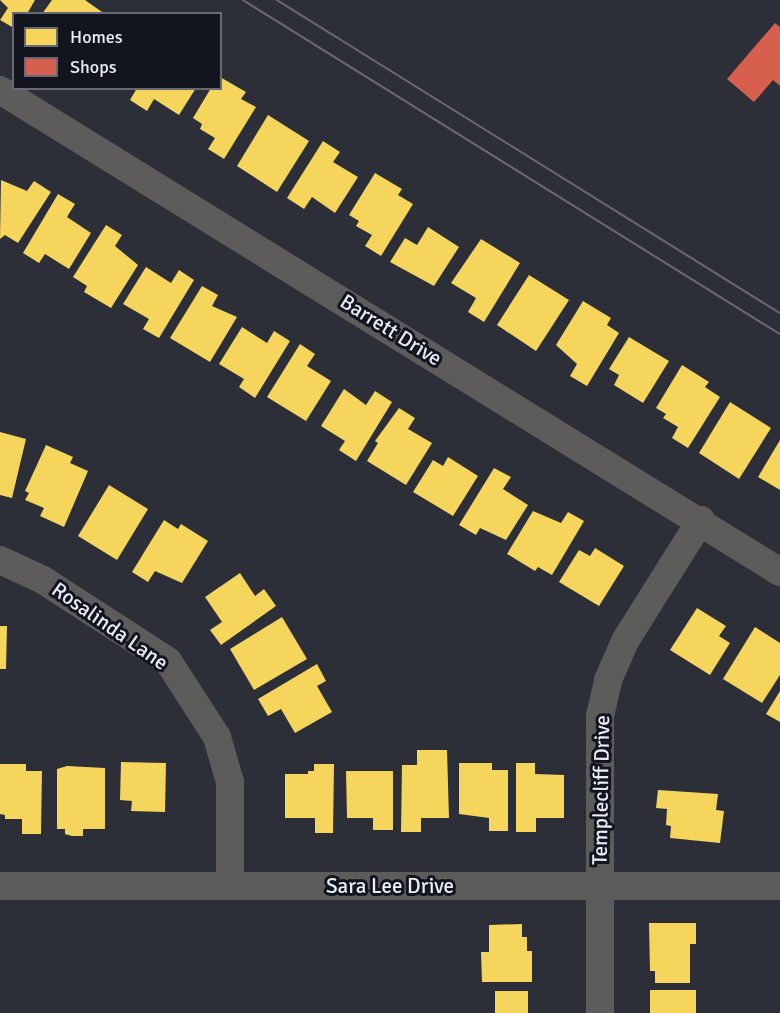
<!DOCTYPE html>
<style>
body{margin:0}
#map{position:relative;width:780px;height:1013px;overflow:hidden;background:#2c2f38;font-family:Signika,sans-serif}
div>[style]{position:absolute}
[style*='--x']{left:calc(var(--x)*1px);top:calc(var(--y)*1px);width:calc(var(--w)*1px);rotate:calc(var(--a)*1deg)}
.homes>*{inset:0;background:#f6d55c}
.shops>*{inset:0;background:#d6604d}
.minor>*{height:28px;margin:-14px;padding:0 14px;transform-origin:14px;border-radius:14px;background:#5d5c5b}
.tram>*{height:1.5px;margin:-0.75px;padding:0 0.75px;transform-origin:0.75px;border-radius:0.75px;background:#696a6d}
span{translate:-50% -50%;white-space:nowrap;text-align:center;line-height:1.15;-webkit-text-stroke:6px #12151d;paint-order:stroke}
.street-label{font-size:21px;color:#e8edf9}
.legend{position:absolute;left:12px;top:12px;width:210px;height:78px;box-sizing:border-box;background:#12151d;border:2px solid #686b75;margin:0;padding:8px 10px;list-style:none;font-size:18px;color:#e8edf9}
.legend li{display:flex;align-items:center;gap:12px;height:30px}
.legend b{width:30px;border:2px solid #686b75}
</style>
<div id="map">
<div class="homes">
<i style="clip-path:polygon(0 0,35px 0,27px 14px,14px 14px,14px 28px,0 20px,8px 8px)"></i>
<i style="clip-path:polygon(52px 0,85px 0,102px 12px,42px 14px)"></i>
<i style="clip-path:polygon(220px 77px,246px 92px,241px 99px,256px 107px,224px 159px,208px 149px,215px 138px,200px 129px,202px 124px,193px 118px,211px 88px,220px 88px)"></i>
<i style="clip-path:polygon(137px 88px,196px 88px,179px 115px,154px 99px,147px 111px,130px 100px)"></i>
<i style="clip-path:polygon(268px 115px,309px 141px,277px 192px,237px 166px)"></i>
<i style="clip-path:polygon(323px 141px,340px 152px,333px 162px,358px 177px,335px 213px,312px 197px,304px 209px,287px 198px)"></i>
<i style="clip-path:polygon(375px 173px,402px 189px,398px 195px,413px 204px,381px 256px,365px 246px,372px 235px,356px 226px,359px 221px,349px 215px)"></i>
<i style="clip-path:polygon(1px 180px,27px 191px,34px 181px,51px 192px,18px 243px,5px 235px,0 239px)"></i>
<i style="clip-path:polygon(58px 194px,75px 204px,67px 217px,91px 233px,69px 269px,45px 254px,39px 263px,23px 253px)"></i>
<i style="clip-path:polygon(106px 225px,122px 235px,115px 246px,138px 265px,111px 308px,84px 292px,87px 286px,73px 277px)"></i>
<i style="clip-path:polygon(428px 227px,459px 247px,434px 286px,390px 262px,405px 238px,417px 245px)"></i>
<i style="clip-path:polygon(481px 239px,520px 263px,484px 322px,468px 312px,476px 298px,451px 283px)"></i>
<i style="clip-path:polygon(146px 267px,171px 283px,179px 270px,194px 280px,159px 338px,143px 329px,149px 319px,123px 304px)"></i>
<i style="clip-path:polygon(529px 275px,569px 300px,536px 351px,497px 325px)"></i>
<i style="clip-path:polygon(202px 286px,218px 295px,212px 306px,237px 317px,210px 362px,170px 338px)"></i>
<i style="clip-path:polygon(583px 301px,611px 318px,607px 325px,619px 333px,587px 386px,570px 376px,577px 364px,556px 345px)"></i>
<i style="clip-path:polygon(242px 327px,267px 343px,274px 331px,290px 341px,255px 398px,239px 387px,244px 379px,219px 364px)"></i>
<i style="clip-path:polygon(629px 337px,669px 361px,643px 403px,614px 385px,619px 375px,609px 369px)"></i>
<i style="clip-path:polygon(300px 344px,315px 354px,307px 366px,331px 381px,306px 421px,267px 397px)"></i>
<i style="clip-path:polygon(682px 365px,709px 382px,705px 387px,720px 397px,688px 448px,672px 438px,678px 427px,663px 418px,666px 414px,656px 408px)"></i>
<i style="clip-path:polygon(344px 389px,366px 405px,375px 391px,392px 402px,356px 461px,339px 450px,345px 441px,321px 426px)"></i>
<i style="clip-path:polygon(730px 402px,771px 428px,739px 479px,699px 453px)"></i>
<i style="clip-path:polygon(399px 408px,415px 418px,408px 429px,432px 443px,406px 485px,367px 461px,378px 443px,375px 441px)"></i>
<i style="clip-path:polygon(0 432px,26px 439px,12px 498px,0 495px)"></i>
<i style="clip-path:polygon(780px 440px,780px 490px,758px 477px)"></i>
<i style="clip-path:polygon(46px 445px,73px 457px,70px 463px,88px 471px,64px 527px,40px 516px,44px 508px,25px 500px,29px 493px,25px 491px)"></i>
<i style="clip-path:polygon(448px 457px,478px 476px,453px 516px,413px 492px,433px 460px,443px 466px)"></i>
<i style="clip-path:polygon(494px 468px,511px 477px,503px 489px,528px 505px,506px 540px,480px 528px,476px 535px,459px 525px)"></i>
<i style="clip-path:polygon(109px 485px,148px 509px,117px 560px,78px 536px)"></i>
<i style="clip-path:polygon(533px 511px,561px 523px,568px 512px,584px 521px,552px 575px,538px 567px,535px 571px,507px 554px)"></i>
<i style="clip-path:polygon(164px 520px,178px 529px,181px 524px,208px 541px,182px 583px,155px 571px,148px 582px,132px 572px)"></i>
<i style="clip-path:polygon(595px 548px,624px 566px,599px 606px,559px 582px,579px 550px,590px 556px)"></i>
<i style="clip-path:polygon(240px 573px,255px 596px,264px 589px,276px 606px,221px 645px,210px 630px,222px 622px,205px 597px)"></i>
<i style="clip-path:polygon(697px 608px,726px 626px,719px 636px,730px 643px,710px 675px,670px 650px)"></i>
<i style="clip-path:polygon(282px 617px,307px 659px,254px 690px,230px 649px)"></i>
<i style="clip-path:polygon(0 626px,7px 626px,6px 669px,0 669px)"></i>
<i style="clip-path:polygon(755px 627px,780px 643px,780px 675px,762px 703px,723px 679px)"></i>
<i style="clip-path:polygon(317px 664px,326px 681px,317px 686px,332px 712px,295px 733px,281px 709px,268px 716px,258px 699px)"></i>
<i style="clip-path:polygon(780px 691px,780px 722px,766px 714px)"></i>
<i style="clip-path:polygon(417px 750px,447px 750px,449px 818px,421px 818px,421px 832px,401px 832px,402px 765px,417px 765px)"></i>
<i style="clip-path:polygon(121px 762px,166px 763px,165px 812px,131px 811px,132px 801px,120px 800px)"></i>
<i style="clip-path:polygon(459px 763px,492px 763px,492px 770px,508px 770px,508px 831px,489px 831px,489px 818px,459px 814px)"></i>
<i style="clip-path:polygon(516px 763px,535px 763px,535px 774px,564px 775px,564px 818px,536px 818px,536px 832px,516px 832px)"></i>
<i style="clip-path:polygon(0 764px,26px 764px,26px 771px,42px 771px,41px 834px,22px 834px,22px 819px,5px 819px,5px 815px,0 814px)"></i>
<i style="clip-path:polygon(314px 764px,334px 764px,333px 833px,315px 833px,315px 818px,285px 818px,285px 774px,308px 774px,308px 771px,314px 771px)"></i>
<i style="clip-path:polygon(67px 766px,105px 768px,105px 829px,83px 829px,83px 836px,72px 836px,65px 834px,65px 829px,57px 829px,57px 769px)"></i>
<i style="clip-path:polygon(346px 771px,393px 771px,393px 830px,373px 830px,373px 818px,347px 818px)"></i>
<i style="clip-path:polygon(658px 790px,718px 794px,716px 810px,724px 811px,720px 843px,670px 838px,671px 826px,666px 825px,667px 809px,656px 808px)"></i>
<i style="clip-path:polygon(649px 923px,696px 923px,696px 944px,690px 944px,690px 983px,655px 983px,655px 971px,650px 971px)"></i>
<i style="clip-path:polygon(522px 924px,522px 937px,527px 937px,527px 951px,532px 951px,532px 982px,482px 982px,481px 952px,489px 952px,489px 925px)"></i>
<i style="clip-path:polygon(650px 990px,696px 990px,696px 1013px,650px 1013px)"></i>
<i style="clip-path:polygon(495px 991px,528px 991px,528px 1013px,495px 1013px)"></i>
</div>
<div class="shops">
<i style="clip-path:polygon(775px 23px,780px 27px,780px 86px,773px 80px,754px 102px,727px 79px)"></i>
</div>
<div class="minor">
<i style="--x:0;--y:90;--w:917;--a:31.71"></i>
<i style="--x:0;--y:560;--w:47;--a:24.9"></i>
<i style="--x:43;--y:580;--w:149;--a:32.9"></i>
<i style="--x:168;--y:661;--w:90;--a:57.2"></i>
<i style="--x:217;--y:737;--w:47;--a:73.9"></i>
<i style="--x:230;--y:782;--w:104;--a:90"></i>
<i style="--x:0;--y:886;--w:780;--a:0"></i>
<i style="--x:600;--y:1013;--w:297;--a:-90"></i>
<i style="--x:600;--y:716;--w:37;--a:-77"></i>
<i style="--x:608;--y:680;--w:43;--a:-66.4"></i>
<i style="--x:625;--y:641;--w:143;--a:-57.9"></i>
</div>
<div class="tram">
<i style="--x:243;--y:0;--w:632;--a:31.88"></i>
<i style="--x:277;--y:0;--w:592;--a:31.89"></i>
</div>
<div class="street-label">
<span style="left:391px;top:330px;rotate:32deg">Barrett Drive</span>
<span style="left:110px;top:626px;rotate:35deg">Rosalinda Lane</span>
<span style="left:601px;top:790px;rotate:-89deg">Templecliff Drive</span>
<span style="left:390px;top:886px">Sara Lee Drive</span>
</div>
<ul class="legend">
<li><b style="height:16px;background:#f6d55c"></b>Homes</li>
<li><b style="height:16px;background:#d6604d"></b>Shops</li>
</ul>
</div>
